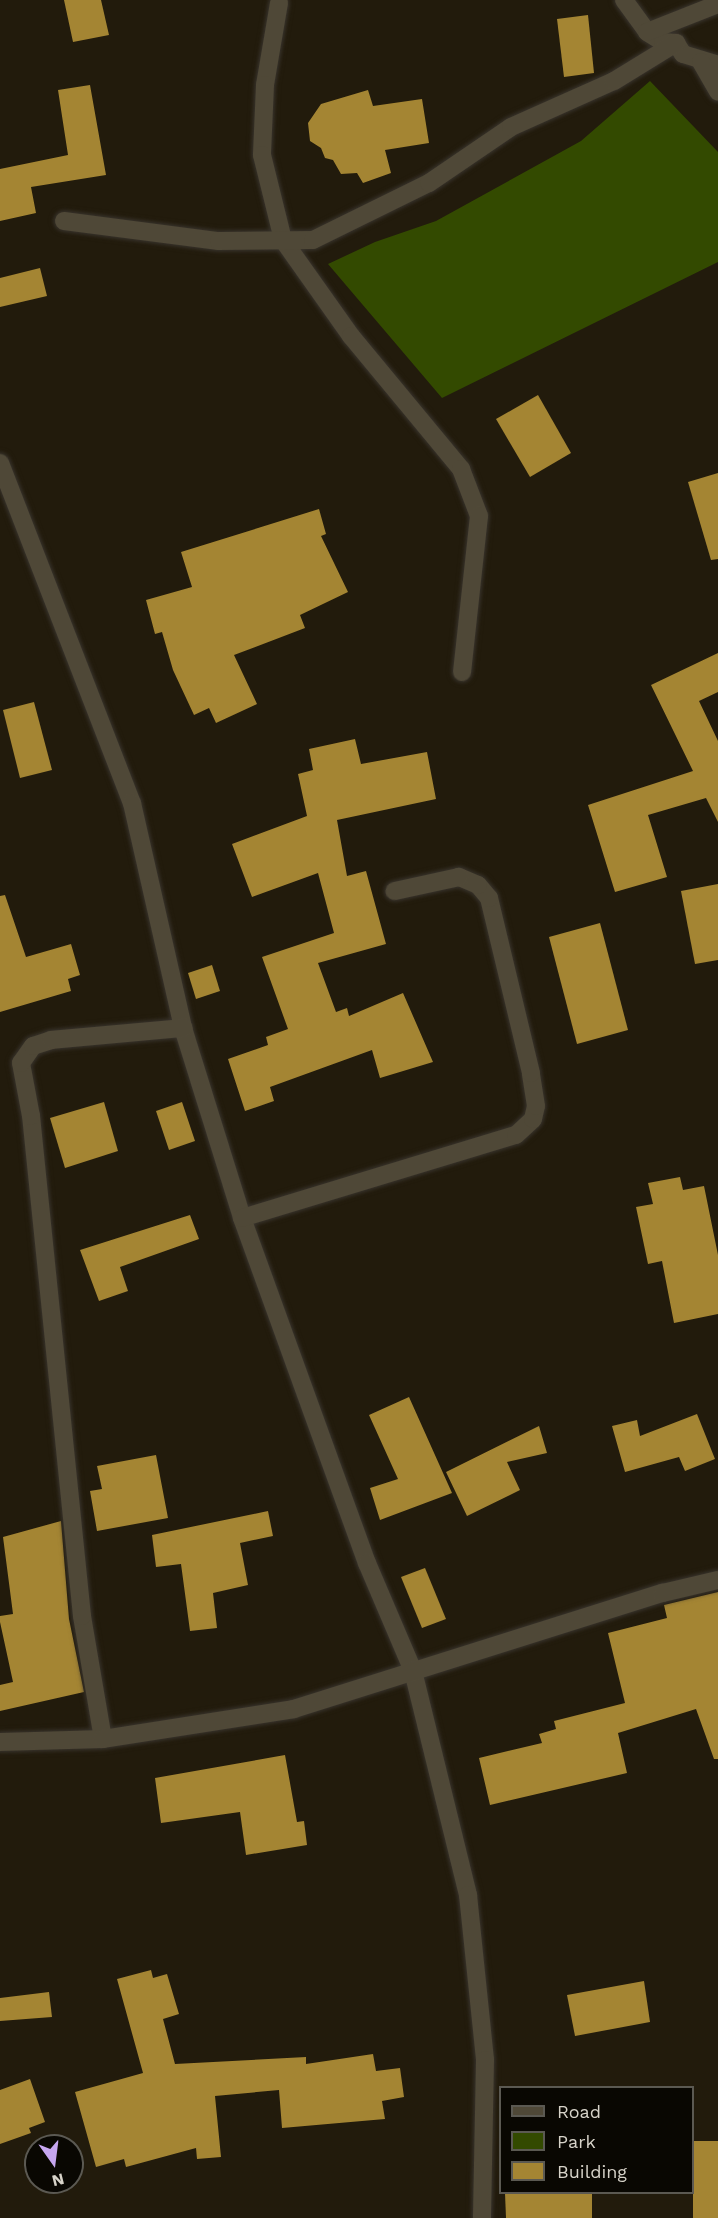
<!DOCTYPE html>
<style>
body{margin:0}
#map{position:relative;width:718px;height:2218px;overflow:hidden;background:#221b0c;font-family:"Work Sans",sans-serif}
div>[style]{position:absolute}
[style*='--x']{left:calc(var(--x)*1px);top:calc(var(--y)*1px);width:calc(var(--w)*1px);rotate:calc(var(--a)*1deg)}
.green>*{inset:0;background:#334a00}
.building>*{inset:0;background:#a48533}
.roads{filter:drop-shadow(0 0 2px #38332c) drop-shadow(0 0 2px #38332c)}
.minor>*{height:18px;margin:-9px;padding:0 9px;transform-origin:9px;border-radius:9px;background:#4f4837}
span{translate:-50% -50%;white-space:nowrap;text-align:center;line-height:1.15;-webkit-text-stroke:6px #090702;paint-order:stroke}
.legend{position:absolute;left:499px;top:2086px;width:195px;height:108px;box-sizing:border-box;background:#090702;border:2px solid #5b5952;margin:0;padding:8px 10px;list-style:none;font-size:18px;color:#d7d3c9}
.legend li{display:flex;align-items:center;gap:12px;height:30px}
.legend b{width:30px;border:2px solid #5b5952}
.north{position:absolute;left:24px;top:2134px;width:60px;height:60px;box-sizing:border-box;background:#090702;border:2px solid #5b5952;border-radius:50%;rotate:166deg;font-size:16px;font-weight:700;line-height:24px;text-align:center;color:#d7d3c9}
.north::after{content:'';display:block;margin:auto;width:21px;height:27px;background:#c6a6f0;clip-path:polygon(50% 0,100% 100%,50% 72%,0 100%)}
</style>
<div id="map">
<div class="green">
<i style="clip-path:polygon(650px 81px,718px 152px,718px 262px,442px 398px,328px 264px,375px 242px,436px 221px,581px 141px)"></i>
</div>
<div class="building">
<i style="clip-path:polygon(64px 0,101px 0,109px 35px,73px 42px)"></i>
<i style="clip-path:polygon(588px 15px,594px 73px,564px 77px,557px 19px)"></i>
<i style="clip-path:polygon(90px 85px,106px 175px,31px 187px,36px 213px,0 221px,0 169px,68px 155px,58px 90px)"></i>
<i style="clip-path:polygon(368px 90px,373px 106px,422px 99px,429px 143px,385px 150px,391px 173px,363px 183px,357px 173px,341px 174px,333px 160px,325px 158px,321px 148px,310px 141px,308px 123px,321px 104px)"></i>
<i style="clip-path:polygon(40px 268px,47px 296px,0 307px,0 278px)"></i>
<i style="clip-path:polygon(538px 395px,571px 453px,530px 477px,496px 419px)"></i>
<i style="clip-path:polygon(718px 473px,718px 559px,711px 560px,688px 482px)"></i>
<i style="clip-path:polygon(319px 509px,326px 534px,321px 536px,348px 592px,300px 615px,305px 628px,234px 655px,257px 704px,216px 723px,209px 708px,194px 715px,173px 670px,162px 632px,155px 634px,146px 600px,192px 587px,181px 552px)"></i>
<i style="clip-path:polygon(718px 653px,718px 692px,699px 701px,718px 741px,718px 822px,706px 798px,648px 815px,667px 877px,615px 892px,588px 805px,693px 771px,651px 685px)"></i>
<i style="clip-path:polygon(34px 702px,52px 770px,20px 778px,3px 710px)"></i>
<i style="clip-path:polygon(355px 739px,361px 764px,427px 752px,436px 799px,337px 820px,347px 876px,366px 871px,386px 944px,318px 963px,336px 1012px,347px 1008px,349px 1016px,403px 993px,433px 1062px,380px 1078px,372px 1050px,270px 1087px,274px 1101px,245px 1111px,228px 1059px,268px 1045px,266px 1037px,288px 1029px,262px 957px,334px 933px,318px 873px,252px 897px,232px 844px,307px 816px,298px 774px,313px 770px,309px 749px)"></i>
<i style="clip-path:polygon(718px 884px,718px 960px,695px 964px,681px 891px)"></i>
<i style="clip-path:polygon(5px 895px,26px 957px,71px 944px,80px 975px,68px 979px,71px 991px,0 1012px,0 896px)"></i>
<i style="clip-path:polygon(600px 923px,628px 1030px,577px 1044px,549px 937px)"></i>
<i style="clip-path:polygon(212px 965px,220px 991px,196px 999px,188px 973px)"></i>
<i style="clip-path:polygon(104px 1102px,118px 1151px,65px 1168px,50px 1118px)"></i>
<i style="clip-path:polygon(182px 1102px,195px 1141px,169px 1150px,156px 1111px)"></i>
<i style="clip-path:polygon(680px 1177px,683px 1190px,704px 1186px,718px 1255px,718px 1314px,674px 1323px,662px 1261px,648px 1264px,636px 1207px,653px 1204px,648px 1183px)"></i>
<i style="clip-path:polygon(190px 1215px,199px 1239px,120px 1267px,128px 1291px,99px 1301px,80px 1250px)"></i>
<i style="clip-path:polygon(409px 1397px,452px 1493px,380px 1520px,370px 1488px,398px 1479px,369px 1415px)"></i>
<i style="clip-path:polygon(697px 1414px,715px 1459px,685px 1471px,679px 1457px,625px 1472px,612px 1426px,637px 1420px,640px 1436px)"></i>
<i style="clip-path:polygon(539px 1426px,547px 1453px,507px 1462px,520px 1490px,467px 1516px,446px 1472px)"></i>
<i style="clip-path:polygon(156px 1455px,168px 1518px,97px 1531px,90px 1491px,102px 1489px,97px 1466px)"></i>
<i style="clip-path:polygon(268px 1511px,273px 1536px,240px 1543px,248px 1585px,213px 1593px,217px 1628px,190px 1631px,181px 1564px,156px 1567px,152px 1535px)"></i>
<i style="clip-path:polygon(61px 1521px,69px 1619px,84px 1692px,0 1711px,0 1685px,13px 1682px,0 1622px,0 1616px,13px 1614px,3px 1537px)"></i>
<i style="clip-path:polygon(425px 1568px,446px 1619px,422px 1628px,401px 1577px)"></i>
<i style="clip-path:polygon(718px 1592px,718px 1759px,714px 1759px,696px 1709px,618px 1733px,627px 1773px,490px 1805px,479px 1758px,542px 1743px,539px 1734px,556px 1729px,554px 1721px,625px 1703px,608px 1633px,667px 1618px,664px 1605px)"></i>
<i style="clip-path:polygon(285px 1755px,297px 1822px,304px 1821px,307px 1845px,246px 1855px,240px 1812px,161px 1823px,155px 1778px)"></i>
<i style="clip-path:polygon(151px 1970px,153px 1978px,167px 1974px,179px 2014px,163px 2019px,175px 2064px,306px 2057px,306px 2064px,373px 2054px,376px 2071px,400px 2068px,404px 2097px,382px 2101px,385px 2119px,282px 2128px,279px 2090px,215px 2096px,221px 2157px,197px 2159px,196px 2148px,126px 2167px,124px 2159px,96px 2167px,75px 2092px,143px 2073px,117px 1979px)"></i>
<i style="clip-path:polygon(644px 1981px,650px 2022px,575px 2036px,567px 1995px)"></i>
<i style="clip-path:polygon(49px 1992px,52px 2017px,0 2021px,0 1998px)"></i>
<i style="clip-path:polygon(30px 2079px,45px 2122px,29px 2128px,31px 2133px,0 2144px,0 2090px)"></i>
<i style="clip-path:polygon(693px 2141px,718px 2141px,718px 2218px,693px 2218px)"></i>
<i style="clip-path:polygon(505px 2193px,592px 2193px,592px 2218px,506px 2218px)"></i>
</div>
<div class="roads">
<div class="minor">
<i style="--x:624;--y:0;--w:39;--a:54"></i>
<i style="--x:647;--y:32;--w:19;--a:32"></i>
<i style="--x:663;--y:42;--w:13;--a:4"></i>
<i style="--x:676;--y:43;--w:13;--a:58"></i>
<i style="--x:683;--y:54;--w:37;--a:17"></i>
<i style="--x:279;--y:3;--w:83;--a:99.7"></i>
<i style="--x:265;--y:85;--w:70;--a:92.5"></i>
<i style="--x:262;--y:155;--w:88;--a:76.1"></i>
<i style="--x:283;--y:240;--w:118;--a:54.7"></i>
<i style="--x:351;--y:336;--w:173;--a:50.4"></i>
<i style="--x:461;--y:469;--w:50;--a:69"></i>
<i style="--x:479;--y:516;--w:157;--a:96.2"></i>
<i style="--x:647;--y:32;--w:76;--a:-21.5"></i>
<i style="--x:701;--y:62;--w:34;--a:60"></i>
<i style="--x:64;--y:221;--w:156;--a:7.4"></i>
<i style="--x:219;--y:241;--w:94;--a:-0.6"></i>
<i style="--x:313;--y:240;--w:129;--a:-26.2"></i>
<i style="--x:429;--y:183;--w:99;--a:-34.3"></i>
<i style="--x:511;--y:127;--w:113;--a:-24.1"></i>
<i style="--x:614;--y:81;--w:73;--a:-31.5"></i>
<i style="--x:0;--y:463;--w:365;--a:68.8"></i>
<i style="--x:132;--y:803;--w:231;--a:77.2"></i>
<i style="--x:183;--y:1028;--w:199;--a:72.7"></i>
<i style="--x:242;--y:1218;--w:367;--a:70.1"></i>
<i style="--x:367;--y:1563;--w:117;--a:66.9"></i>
<i style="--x:413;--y:1671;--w:231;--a:76.2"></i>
<i style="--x:468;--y:1895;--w:166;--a:84.1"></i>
<i style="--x:485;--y:2060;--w:158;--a:91.1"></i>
<i style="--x:242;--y:1218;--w:286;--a:-16.9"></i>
<i style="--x:516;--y:1135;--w:23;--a:-43"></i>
<i style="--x:533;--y:1119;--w:13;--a:-77"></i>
<i style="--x:536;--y:1106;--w:33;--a:-99"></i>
<i style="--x:531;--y:1073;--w:180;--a:-103.5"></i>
<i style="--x:489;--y:898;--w:17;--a:-130"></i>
<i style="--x:478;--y:885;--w:21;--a:-157"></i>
<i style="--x:459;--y:877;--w:66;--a:167.7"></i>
<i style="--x:103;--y:1739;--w:125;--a:-99.7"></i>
<i style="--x:82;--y:1616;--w:503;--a:-95.82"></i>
<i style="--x:31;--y:1116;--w:54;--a:-100.7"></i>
<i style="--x:21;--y:1063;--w:21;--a:-55"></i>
<i style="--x:33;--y:1046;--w:19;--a:-18"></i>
<i style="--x:51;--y:1040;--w:133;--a:-5.2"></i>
<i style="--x:0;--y:1742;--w:103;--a:-1.7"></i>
<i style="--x:103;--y:1739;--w:193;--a:-8.9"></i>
<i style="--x:294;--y:1709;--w:387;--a:-17.5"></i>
<i style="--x:663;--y:1593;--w:57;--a:-13.3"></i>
</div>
</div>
<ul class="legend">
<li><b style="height:8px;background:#4f4837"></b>Road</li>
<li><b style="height:16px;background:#334a00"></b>Park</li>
<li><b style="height:16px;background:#a48533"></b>Building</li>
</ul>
<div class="north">N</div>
</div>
